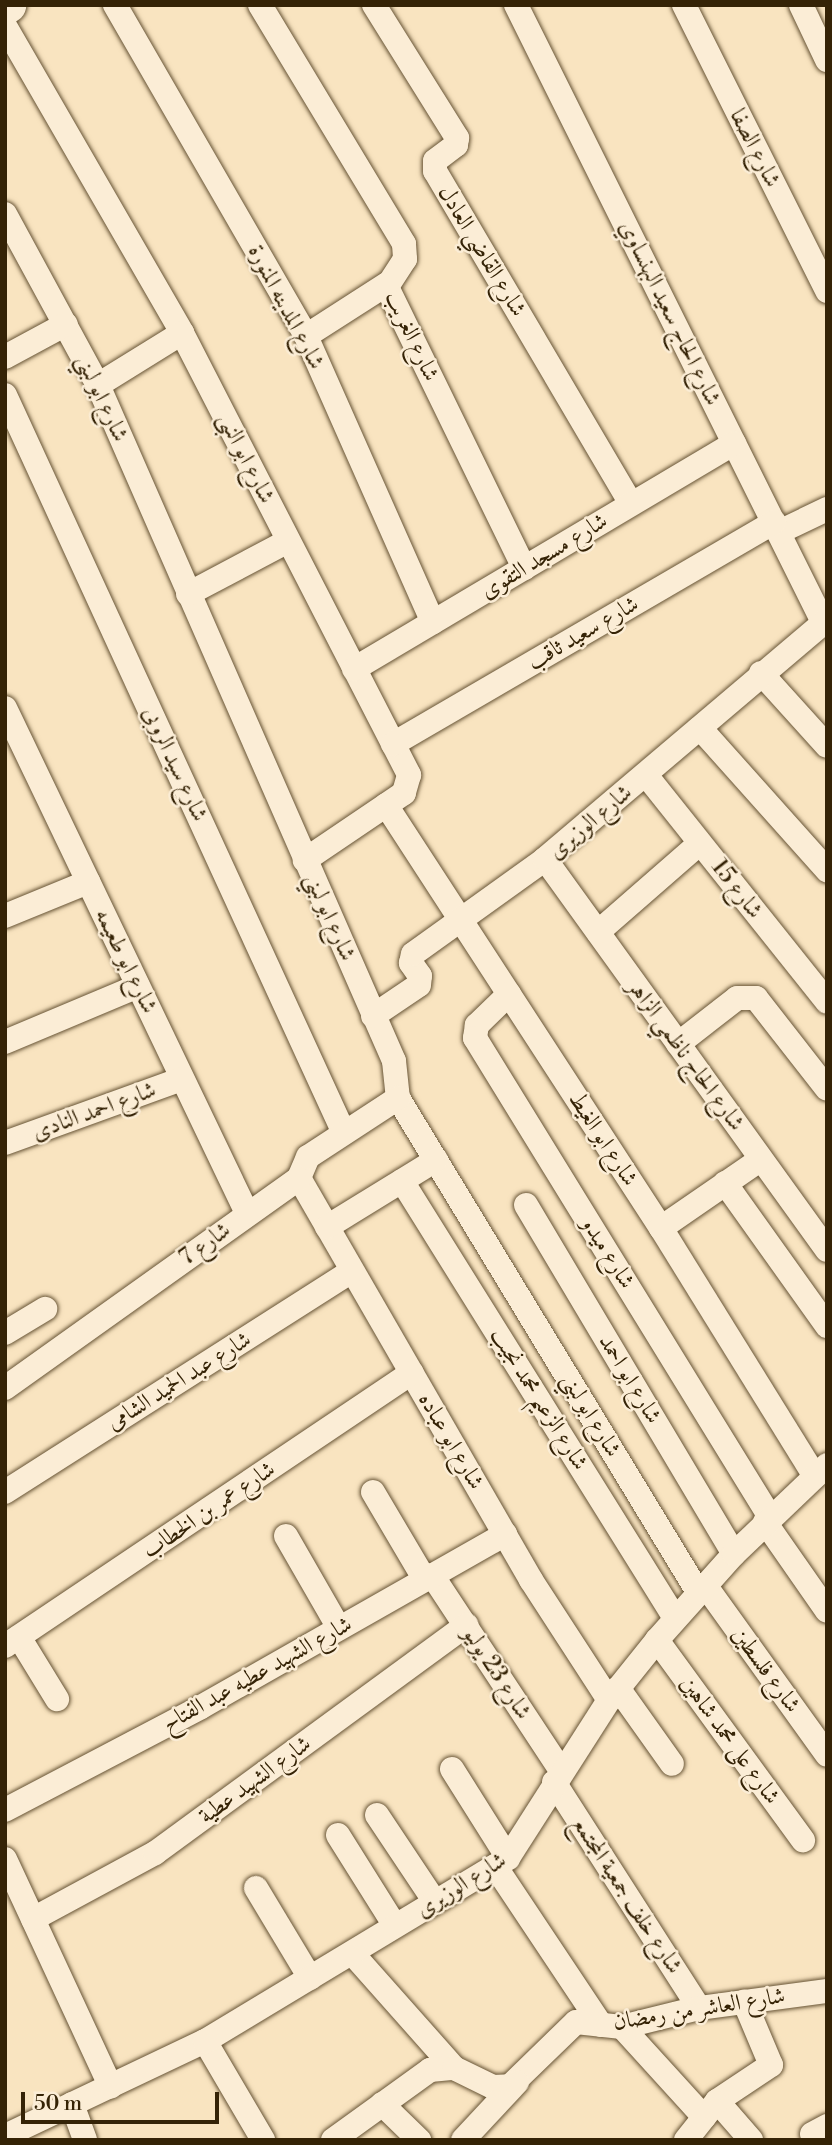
<!DOCTYPE html>
<meta charset="utf-8">
<style>
body{margin:0}
#map{position:relative;width:832px;height:2145px;overflow:hidden;background:#f9e4c0;font-family:"Libre Bodoni",Amiri,serif}
div>[style]{position:absolute}
[style*='--x']{left:calc(var(--x)*1px);top:calc(var(--y)*1px);width:calc(var(--w)*1px);rotate:calc(var(--a)*1deg)}
.roads{filter:drop-shadow(0 0 2px #665334) drop-shadow(0 0 2px #665334)}
.street>*{height:24px;margin:-12px;padding:0 12px;transform-origin:12px;border-radius:12px;background:#fbedd6}
.secondary>*{height:35px;margin:-17.5px;padding:0 17.5px;transform-origin:17.5px;border-radius:17.5px;background:#fbedd6}
span{translate:-50% -50%;white-space:nowrap;text-align:center;line-height:1.15;-webkit-text-stroke:5px #fbedd6;paint-order:stroke}
.street-label{font-size:23px;color:#352306}
.frame{position:absolute;inset:0;border:7px solid #352306;pointer-events:none}
.scale{position:absolute;left:21px;top:2092px;width:198px;height:32px;box-sizing:border-box;border:4px solid #352306;border-top:0;padding-left:9px;font-size:21px;line-height:24px;white-space:nowrap;color:#352306;-webkit-text-stroke:5px #fbedd6;paint-order:stroke}
</style>
<div id="map">
<div class="roads">
<div class="street">
<i style="--x:115;--y:5;--w:382;--a:60"></i>
<i style="--x:306;--y:336;--w:313;--a:66.1"></i>
<i style="--x:260;--y:5;--w:279;--a:58.9"></i>
<i style="--x:404;--y:244;--w:15;--a:86"></i>
<i style="--x:405;--y:259;--w:33;--a:123"></i>
<i style="--x:387;--y:287;--w:313;--a:64"></i>
<i style="--x:374;--y:5;--w:157;--a:58"></i>
<i style="--x:457;--y:138;--w:7;--a:98"></i>
<i style="--x:456;--y:145;--w:26;--a:143"></i>
<i style="--x:435;--y:161;--w:10;--a:90"></i>
<i style="--x:435;--y:171;--w:386;--a:59.5"></i>
<i style="--x:516;--y:5;--w:689;--a:63.55"></i>
<i style="--x:684;--y:5;--w:320;--a:63.4"></i>
<i style="--x:801;--y:5;--w:61;--a:64.7"></i>
<i style="--x:5;--y:26;--w:354;--a:60"></i>
<i style="--x:182;--y:333;--w:497;--a:62.8"></i>
<i style="--x:409;--y:775;--w:19;--a:106"></i>
<i style="--x:404;--y:793;--w:120;--a:145.9"></i>
<i style="--x:5;--y:214;--w:195;--a:61.5"></i>
<i style="--x:98;--y:385;--w:738;--a:66.35"></i>
<i style="--x:394;--y:1061;--w:37;--a:84"></i>
<i style="--x:398;--y:1098;--w:578;--a:58.73"></i>
<i style="--x:306;--y:336;--w:96;--a:-32.7"></i>
<i style="--x:5;--y:357;--w:69;--a:-28.4"></i>
<i style="--x:98;--y:385;--w:99;--a:-31.8"></i>
<i style="--x:5;--y:395;--w:812;--a:65.33"></i>
<i style="--x:779;--y:532;--w:53;--a:-25.6"></i>
<i style="--x:188;--y:594;--w:113;--a:-27.9"></i>
<i style="--x:354;--y:669;--w:442;--a:-30.7"></i>
<i style="--x:761;--y:673;--w:98;--a:47.9"></i>
<i style="--x:5;--y:708;--w:560;--a:64.4"></i>
<i style="--x:700;--y:728;--w:191;--a:48.2"></i>
<i style="--x:393;--y:744;--w:441;--a:-30.2"></i>
<i style="--x:646;--y:775;--w:290;--a:51.4"></i>
<i style="--x:386;--y:805;--w:505;--a:56.97"></i>
<i style="--x:661;--y:1228;--w:292;--a:58.2"></i>
<i style="--x:545;--y:859;--w:482;--a:54.2"></i>
<i style="--x:5;--y:916;--w:90;--a:-22.3"></i>
<i style="--x:598;--y:932;--w:135;--a:-41.1"></i>
<i style="--x:509;--y:994;--w:45;--a:135.9"></i>
<i style="--x:477;--y:1025;--w:13;--a:99"></i>
<i style="--x:475;--y:1038;--w:563;--a:58.37"></i>
<i style="--x:373;--y:1016;--w:55;--a:-34"></i>
<i style="--x:419;--y:985;--w:9;--a:-84"></i>
<i style="--x:420;--y:976;--w:16;--a:-125"></i>
<i style="--x:411;--y:963;--w:9;--a:-77"></i>
<i style="--x:413;--y:954;--w:163;--a:-35.7"></i>
<i style="--x:545;--y:859;--w:370;--a:-40.3"></i>
<i style="--x:5;--y:1042;--w:144;--a:-22.8"></i>
<i style="--x:678;--y:1044;--w:75;--a:-37.9"></i>
<i style="--x:737;--y:998;--w:19;--a:0"></i>
<i style="--x:756;--y:998;--w:115;--a:52"></i>
<i style="--x:5;--y:1143;--w:188;--a:-19.9"></i>
<i style="--x:299;--y:1178;--w:464;--a:60"></i>
<i style="--x:531;--y:1580;--w:143;--a:57"></i>
<i style="--x:402;--y:1181;--w:515;--a:58.01"></i>
<i style="--x:725;--y:1183;--w:176;--a:54.5"></i>
<i style="--x:526;--y:1205;--w:406;--a:59.2"></i>
<i style="--x:327;--y:1227;--w:128;--a:-31.6"></i>
<i style="--x:661;--y:1228;--w:121;--a:-34.6"></i>
<i style="--x:5;--y:1333;--w:47;--a:-31"></i>
<i style="--x:5;--y:1388;--w:361;--a:-35.5"></i>
<i style="--x:299;--y:1178;--w:23;--a:-67"></i>
<i style="--x:308;--y:1157;--w:108;--a:-33.2"></i>
<i style="--x:5;--y:1492;--w:411;--a:-32.5"></i>
<i style="--x:373;--y:1492;--w:102;--a:59.4"></i>
<i style="--x:765;--y:1522;--w:108;--a:55.1"></i>
<i style="--x:286;--y:1536;--w:106;--a:60.1"></i>
<i style="--x:432;--y:1575;--w:235;--a:56.6"></i>
<i style="--x:705;--y:1585;--w:209;--a:54.3"></i>
<i style="--x:19;--y:1637;--w:73;--a:58.5"></i>
<i style="--x:657;--y:1640;--w:248;--a:53.9"></i>
<i style="--x:5;--y:1646;--w:490;--a:-33.9"></i>
<i style="--x:618;--y:1688;--w:93;--a:54.6"></i>
<i style="--x:452;--y:1769;--w:105;--a:57.8"></i>
<i style="--x:554;--y:1782;--w:269;--a:57.3"></i>
<i style="--x:5;--y:1810;--w:221;--a:-27.7"></i>
<i style="--x:201;--y:1707;--w:350;--a:-29.6"></i>
<i style="--x:377;--y:1815;--w:105;--a:56.3"></i>
<i style="--x:338;--y:1835;--w:107;--a:57.9"></i>
<i style="--x:5;--y:1859;--w:251;--a:65.1"></i>
<i style="--x:495;--y:1866;--w:191;--a:56.3"></i>
<i style="--x:256;--y:1888;--w:105;--a:59"></i>
<i style="--x:33;--y:1919;--w:139;--a:-28.4"></i>
<i style="--x:155;--y:1853;--w:386;--a:-36.2"></i>
<i style="--x:352;--y:1953;--w:154;--a:48.4"></i>
<i style="--x:622;--y:2027;--w:122;--a:47.7"></i>
<i style="--x:205;--y:2041;--w:115;--a:59.6"></i>
<i style="--x:717;--y:2101;--w:52;--a:48.9"></i>
<i style="--x:72;--y:2104;--w:38;--a:70"></i>
<i style="--x:382;--y:2104;--w:52;--a:44.2"></i>
<i style="--x:812;--y:2134;--w:17;--a:-28"></i>
<i style="--x:5;--y:2136;--w:221;--a:-25.4"></i>
<i style="--x:205;--y:2041;--w:354;--a:-31.1"></i>
<i style="--x:508;--y:1858;--w:188;--a:-57.4"></i>
<i style="--x:609;--y:1700;--w:77;--a:-51.3"></i>
<i style="--x:657;--y:1640;--w:115;--a:-48.2"></i>
<i style="--x:734;--y:1554;--w:129;--a:-43.7"></i>
<i style="--x:333;--y:2140;--w:120;--a:-35.8"></i>
<i style="--x:430;--y:2070;--w:24;--a:-5"></i>
<i style="--x:454;--y:2068;--w:43;--a:26"></i>
<i style="--x:493;--y:2087;--w:17;--a:-3"></i>
<i style="--x:510;--y:2086;--w:92;--a:-44.1"></i>
<i style="--x:576;--y:2022;--w:46;--a:6.2"></i>
<i style="--x:622;--y:2027;--w:79;--a:-13.9"></i>
<i style="--x:699;--y:2008;--w:129;--a:-7.6"></i>
<i style="--x:463;--y:2140;--w:79;--a:-47"></i>
<i style="--x:686;--y:2140;--w:50;--a:-51.5"></i>
<i style="--x:717;--y:2101;--w:65;--a:-33.7"></i>
<i style="--x:771;--y:2065;--w:69;--a:-112.9"></i>
</div>
<div class="secondary">
<i style="--x:5;--y:7;--w:4;--a:-34"></i>
</div>
</div>
<div class="street-label">
<span style="left:755px;top:148px;rotate:63deg">شارع الصفا</span>
<span style="left:482px;top:251px;rotate:59deg">شارع القاضي العادل</span>
<span style="left:286px;top:307px;rotate:62deg">شارع المدينه المنورة</span>
<span style="left:670px;top:313px;rotate:64deg">شارع الحاج سعيد البهنساوي</span>
<span style="left:412px;top:336px;rotate:65deg">شارع الغريب</span>
<span style="left:102px;top:398px;rotate:65deg">شارع ابو لبني</span>
<span style="left:246px;top:458px;rotate:63deg">شارع ابو النبى</span>
<span style="left:544px;top:556px;rotate:-31deg">شارع مسجد التقوى</span>
<span style="left:583px;top:633px;rotate:-30deg">شارع سعيد ثاقب</span>
<span style="left:175px;top:764px;rotate:65deg">شارع سيد الروبى</span>
<span style="left:590px;top:822px;rotate:-40deg">شارع الوزيرى</span>
<span style="left:737px;top:889px;rotate:52deg">شارع 15</span>
<span style="left:330px;top:917px;rotate:66deg">شارع ابو لبني</span>
<span style="left:126px;top:961px;rotate:64deg">شارع ابو طعيمه</span>
<span style="left:686px;top:1055px;rotate:54deg">شارع الحاج ناظمي الزاهر</span>
<span style="left:94px;top:1111px;rotate:-20deg">شارع احمد النادى</span>
<span style="left:603px;top:1139px;rotate:57deg">شارع ابو الغيط</span>
<span style="left:205px;top:1244px;rotate:-36deg">شارع 7</span>
<span style="left:608px;top:1253px;rotate:58deg">شارع ميدو</span>
<span style="left:630px;top:1379px;rotate:59deg">شارع ابو احمد</span>
<span style="left:179px;top:1381px;rotate:-32deg">شارع عبد الحميد الشامى</span>
<span style="left:539px;top:1399px;rotate:58deg">شارع الزعيم محمد نجيب</span>
<span style="left:591px;top:1415px;rotate:59deg">شارع ابو لبني</span>
<span style="left:451px;top:1441px;rotate:60deg">شارع ابو عباده</span>
<span style="left:209px;top:1510px;rotate:-34deg">شارع عمر بن الخطاب</span>
<span style="left:766px;top:1670px;rotate:54deg">شارع فلسطين</span>
<span style="left:497px;top:1673px;rotate:57deg">شارع 23 يوليو</span>
<span style="left:257px;top:1674px;rotate:-29deg">شارع الشهيد عطيه عبد الفتاح</span>
<span style="left:730px;top:1740px;rotate:54deg">شارع على محمد شاهين</span>
<span style="left:255px;top:1780px;rotate:-36deg">شارع الشهيد عطية</span>
<span style="left:461px;top:1885px;rotate:-32deg">شارع الوزيرى</span>
<span style="left:627px;top:1895px;rotate:57deg">شارع خلف جمعية المجتمع</span>
<span style="left:699px;top:2009px;rotate:-9deg">شارع العاشر من رمضان</span>
</div>
<div class="frame"></div>
<div class="scale">50 m</div>
</div>
